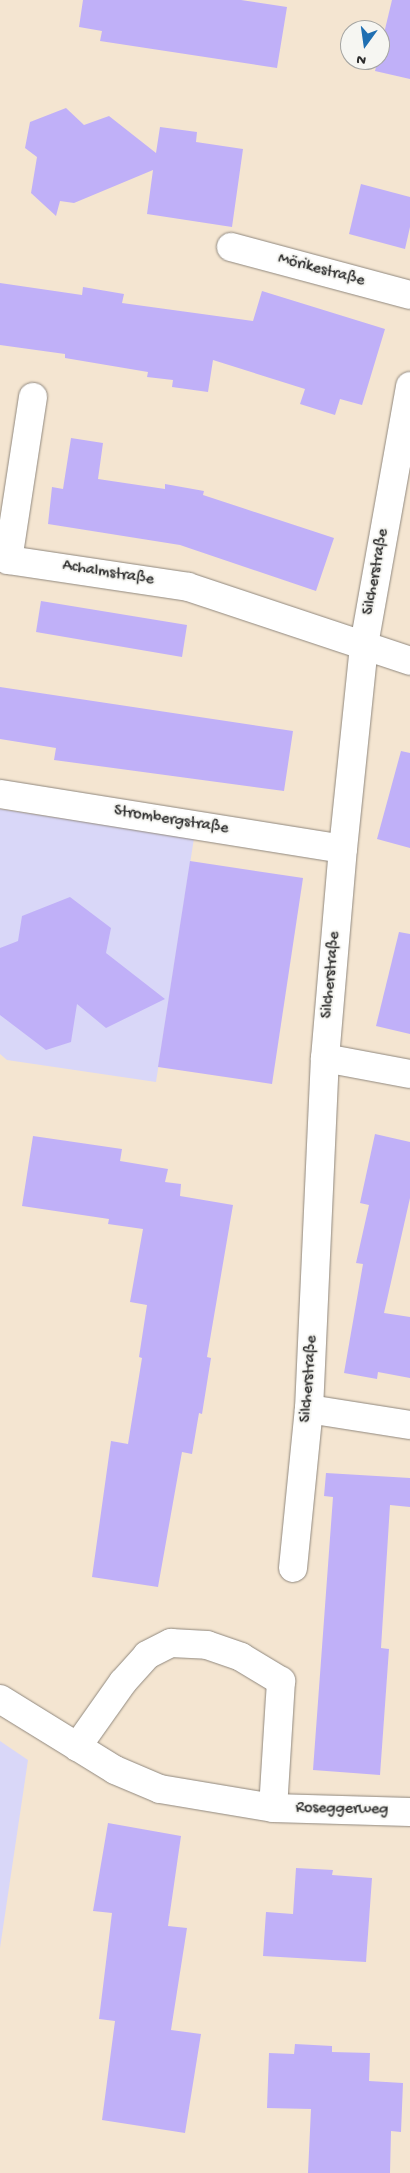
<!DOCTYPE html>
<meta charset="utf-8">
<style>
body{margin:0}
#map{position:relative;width:410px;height:2173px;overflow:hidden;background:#f4e5d1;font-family:"Gochi Hand",sans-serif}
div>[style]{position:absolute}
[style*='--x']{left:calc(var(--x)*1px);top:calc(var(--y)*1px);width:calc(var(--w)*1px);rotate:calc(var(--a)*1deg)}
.built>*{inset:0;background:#d9d7f8}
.building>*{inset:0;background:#c0b0f8}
.roads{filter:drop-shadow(0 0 1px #90887e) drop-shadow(0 0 1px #90887e)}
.minor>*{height:28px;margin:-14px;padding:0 14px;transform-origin:14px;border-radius:14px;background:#fff}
span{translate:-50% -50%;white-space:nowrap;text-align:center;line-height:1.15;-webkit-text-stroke:4px #f6f6f2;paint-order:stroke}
.street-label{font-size:16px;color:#2b2b2b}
.north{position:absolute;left:340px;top:20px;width:50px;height:50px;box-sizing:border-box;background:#f6f6f2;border:1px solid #a5a5a2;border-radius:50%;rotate:194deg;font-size:14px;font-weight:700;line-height:20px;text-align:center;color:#2b2b2b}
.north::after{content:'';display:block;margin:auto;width:18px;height:22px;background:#1f6fb2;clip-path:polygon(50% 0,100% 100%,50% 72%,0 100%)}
</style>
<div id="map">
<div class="built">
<i style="clip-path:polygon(0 809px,194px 838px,156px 1082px,7px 1060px,0 1054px)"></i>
<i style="clip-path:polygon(0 1741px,28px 1760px,0 1948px)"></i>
</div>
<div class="building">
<i style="clip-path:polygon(83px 0,241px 0,287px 7px,277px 68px,100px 41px,102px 31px,79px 27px)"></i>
<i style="clip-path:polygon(392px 0,410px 0,410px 79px,375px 71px)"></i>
<i style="clip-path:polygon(66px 108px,84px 125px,109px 116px,156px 153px,160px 127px,197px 132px,196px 142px,243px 149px,232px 227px,147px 214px,153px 170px,74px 203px,60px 201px,56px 216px,31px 193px,37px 157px,25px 148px,30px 122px)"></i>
<i style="clip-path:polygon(361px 184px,410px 197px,410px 227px,405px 249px,349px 234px)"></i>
<i style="clip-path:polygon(0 283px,82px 295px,83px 287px,124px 294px,122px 303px,253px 321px,262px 291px,385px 329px,362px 405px,340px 399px,335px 415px,300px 404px,305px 389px,213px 360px,208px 392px,172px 387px,173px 380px,147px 377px,148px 372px,65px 358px,65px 354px,0 345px)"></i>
<i style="clip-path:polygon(71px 438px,103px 443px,98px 479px,165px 489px,165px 484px,204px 491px,203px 495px,334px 538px,316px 591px,180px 545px,48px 524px,52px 487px,63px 489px)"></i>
<i style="clip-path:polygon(41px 601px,187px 625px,182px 657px,36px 632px)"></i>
<i style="clip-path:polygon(0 687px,293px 731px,284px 791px,54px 760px,56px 748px,0 739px)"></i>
<i style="clip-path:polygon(401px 751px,410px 753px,410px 848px,377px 839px)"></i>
<i style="clip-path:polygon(190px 861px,303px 878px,272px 1084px,158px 1067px)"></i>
<i style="clip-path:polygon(70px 897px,111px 928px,106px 953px,165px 999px,106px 1028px,77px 1004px,71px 1042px,46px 1050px,0 1015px,0 948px,18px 941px,22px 916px)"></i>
<i style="clip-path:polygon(399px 932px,410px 934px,410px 1034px,376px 1026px)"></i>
<i style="clip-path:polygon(375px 1134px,410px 1142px,410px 1198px,384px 1313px,410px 1317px,410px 1378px,378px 1372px,377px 1379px,344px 1373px,363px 1264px,356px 1263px,369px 1205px,360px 1203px)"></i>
<i style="clip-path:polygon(33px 1136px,122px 1149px,120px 1161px,168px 1169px,165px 1182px,181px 1184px,180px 1196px,233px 1205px,207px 1357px,211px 1358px,202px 1414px,199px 1413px,192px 1454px,182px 1452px,158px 1587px,92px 1577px,111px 1441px,128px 1444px,142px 1358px,139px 1357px,147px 1305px,130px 1302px,143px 1229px,108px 1224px,109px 1219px,22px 1206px)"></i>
<i style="clip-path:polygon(326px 1473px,410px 1478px,410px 1507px,390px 1505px,381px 1648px,389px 1649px,380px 1775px,313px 1770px,333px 1497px,324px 1496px)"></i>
<i style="clip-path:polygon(108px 1823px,181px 1836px,168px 1926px,187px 1928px,171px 2030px,201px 2034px,185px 2133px,102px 2120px,115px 2021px,99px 2019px,112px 1913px,93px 1911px)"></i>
<i style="clip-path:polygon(296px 1868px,333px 1870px,332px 1875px,372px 1878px,366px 1962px,263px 1956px,266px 1912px,293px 1914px)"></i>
<i style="clip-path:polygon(295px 2044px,332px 2046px,332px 2052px,370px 2053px,369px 2081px,403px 2083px,401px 2132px,391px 2131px,390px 2173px,308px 2173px,311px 2109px,267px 2108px,269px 2053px,294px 2054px)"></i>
</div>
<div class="roads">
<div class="minor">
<i style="--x:231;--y:247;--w:185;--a:15"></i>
<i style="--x:33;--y:397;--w:165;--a:98.7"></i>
<i style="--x:8;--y:560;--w:182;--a:8.5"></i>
<i style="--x:188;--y:587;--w:234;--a:18.4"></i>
<i style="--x:0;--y:794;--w:347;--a:9.1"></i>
<i style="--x:325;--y:1058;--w:86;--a:10.7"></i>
<i style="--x:309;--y:1409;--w:102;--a:9"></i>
<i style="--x:293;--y:1568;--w:160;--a:-84.3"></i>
<i style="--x:309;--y:1409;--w:351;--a:-87.4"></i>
<i style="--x:325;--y:1058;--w:210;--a:-85.1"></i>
<i style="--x:343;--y:849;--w:205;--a:-84.1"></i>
<i style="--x:364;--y:645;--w:263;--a:-79.9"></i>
<i style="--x:0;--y:1699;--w:135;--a:31.7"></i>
<i style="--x:115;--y:1770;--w:49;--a:22.9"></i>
<i style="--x:160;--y:1789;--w:115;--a:9.5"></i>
<i style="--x:273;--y:1808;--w:137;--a:1.7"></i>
<i style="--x:77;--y:1747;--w:80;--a:-54.7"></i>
<i style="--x:123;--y:1682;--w:36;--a:-48"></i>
<i style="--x:147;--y:1655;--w:27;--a:-27"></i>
<i style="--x:171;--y:1643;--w:36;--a:3"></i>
<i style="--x:207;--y:1645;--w:36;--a:19"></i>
<i style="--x:241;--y:1657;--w:47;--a:31"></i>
<i style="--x:281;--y:1681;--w:127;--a:93.6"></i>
</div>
</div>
<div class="street-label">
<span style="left:321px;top:271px;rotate:15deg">Mörikestraße</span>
<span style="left:377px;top:572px;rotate:-80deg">Silcherstraße</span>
<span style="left:108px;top:574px;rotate:9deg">Achalmstraße</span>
<span style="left:171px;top:821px;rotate:9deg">Strombergstraße</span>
<span style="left:332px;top:975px;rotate:-85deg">Silcherstraße</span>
<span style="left:310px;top:1379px;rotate:-86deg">Silcherstraße</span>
<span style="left:342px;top:1810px;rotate:1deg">Roseggerweg</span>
</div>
<div class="north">N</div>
</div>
